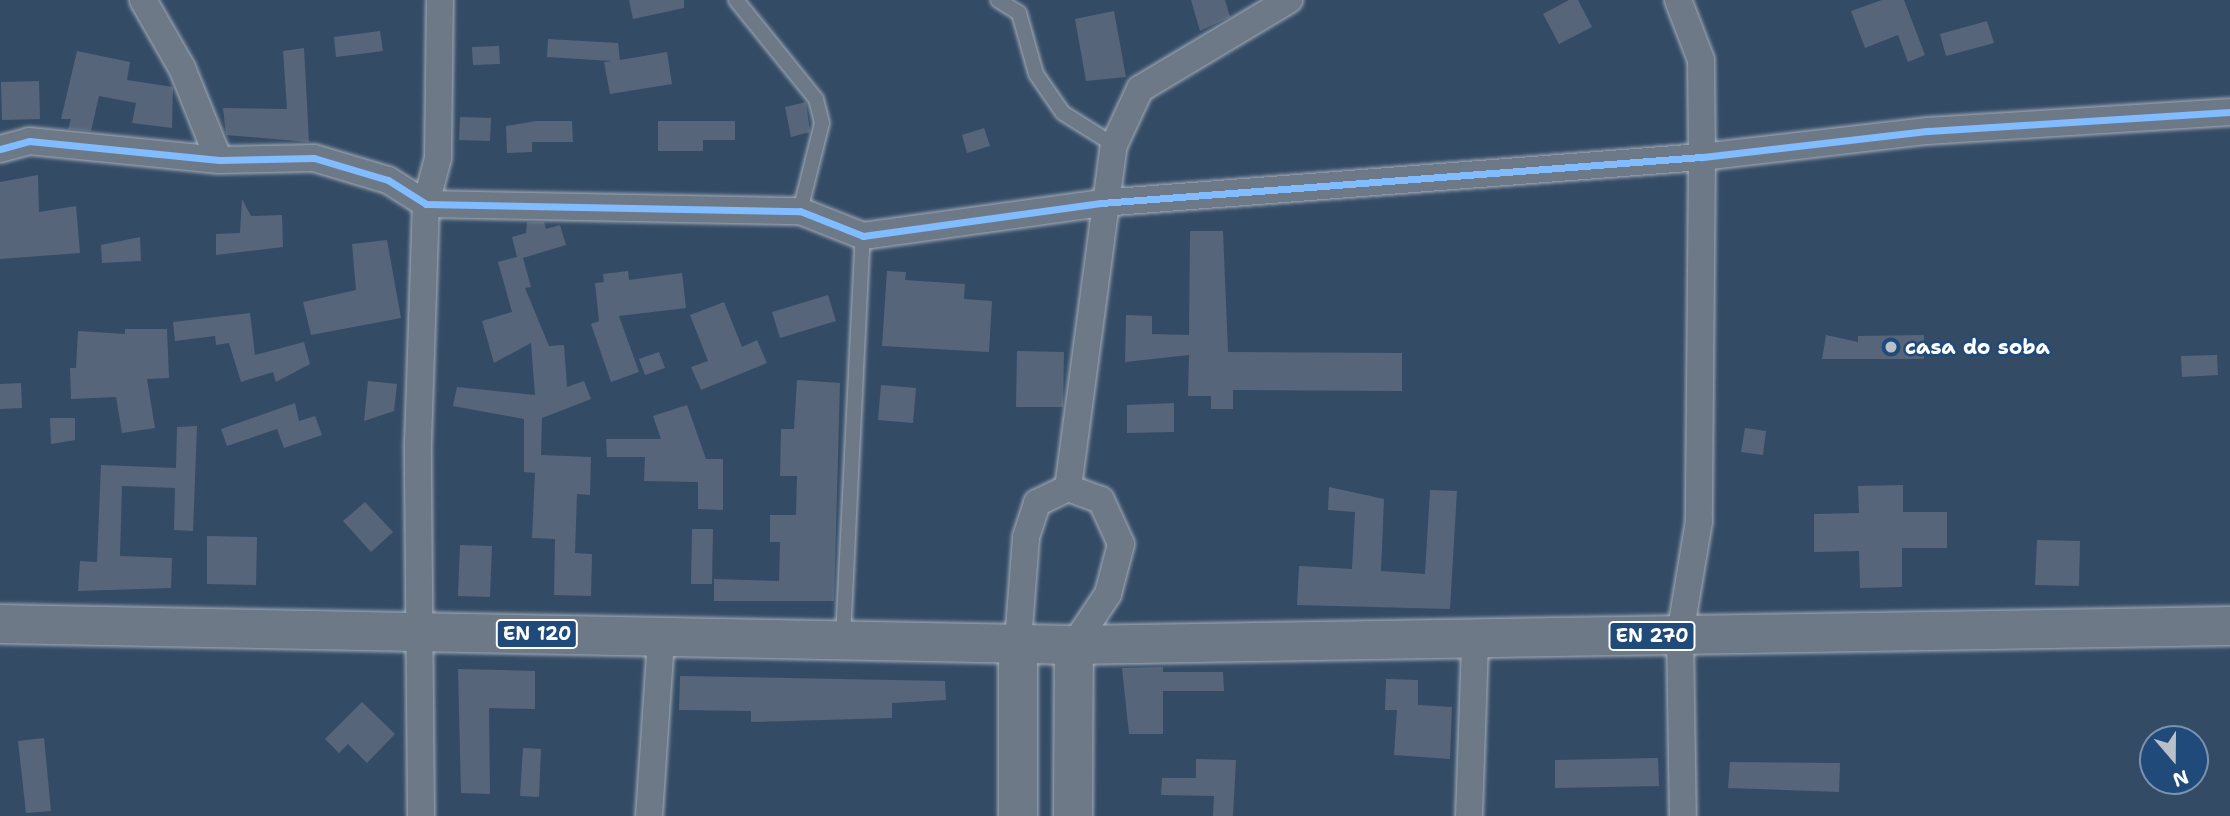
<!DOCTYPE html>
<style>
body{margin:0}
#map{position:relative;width:2230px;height:816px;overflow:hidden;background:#344b65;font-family:"Shantell Sans",sans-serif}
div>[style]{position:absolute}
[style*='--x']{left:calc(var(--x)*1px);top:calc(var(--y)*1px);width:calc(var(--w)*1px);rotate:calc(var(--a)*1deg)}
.building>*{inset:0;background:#57657a}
.roads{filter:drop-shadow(0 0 2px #a4aeba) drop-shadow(0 0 2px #a4aeba)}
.lane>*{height:14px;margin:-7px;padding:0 7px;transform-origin:7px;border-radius:7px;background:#6d7986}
.street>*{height:26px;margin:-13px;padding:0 13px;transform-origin:13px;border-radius:13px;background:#6d7986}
.primary>*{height:38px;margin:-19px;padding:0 19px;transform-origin:19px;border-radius:19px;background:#6d7986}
.cycleway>*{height:7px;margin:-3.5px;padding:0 3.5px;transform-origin:3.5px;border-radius:3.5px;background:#80bcff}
.dots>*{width:19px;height:19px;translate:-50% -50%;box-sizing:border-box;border:4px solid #1f4a7a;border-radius:50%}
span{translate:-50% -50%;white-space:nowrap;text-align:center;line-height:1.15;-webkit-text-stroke:5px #1f4a7a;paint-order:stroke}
.shield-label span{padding:2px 5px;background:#1f4a7a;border:2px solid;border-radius:5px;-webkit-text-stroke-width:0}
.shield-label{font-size:19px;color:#fff;font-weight:700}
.poi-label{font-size:21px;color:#fff;font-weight:700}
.left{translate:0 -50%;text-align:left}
.north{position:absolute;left:2139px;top:725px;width:70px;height:70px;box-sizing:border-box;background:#1f4a7a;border:2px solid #7992af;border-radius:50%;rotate:160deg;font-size:19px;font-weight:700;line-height:28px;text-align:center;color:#fff}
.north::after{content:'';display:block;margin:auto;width:24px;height:32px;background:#b8c0c9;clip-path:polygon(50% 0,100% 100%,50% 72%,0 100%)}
</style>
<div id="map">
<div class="building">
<i style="clip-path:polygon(629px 0,684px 0,684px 8px,633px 19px)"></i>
<i style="clip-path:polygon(1191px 0,1225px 0,1230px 17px,1200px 31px)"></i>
<i style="clip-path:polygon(1569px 0,1578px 0,1592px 27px,1559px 44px,1543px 14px)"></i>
<i style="clip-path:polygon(1882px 0,1904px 0,1925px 55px,1908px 62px,1898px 35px,1865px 48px,1851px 11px)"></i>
<i style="clip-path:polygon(1114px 11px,1126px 77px,1086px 81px,1075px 19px)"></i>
<i style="clip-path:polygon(1987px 21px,1994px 43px,1946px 56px,1940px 34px)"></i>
<i style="clip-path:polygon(380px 31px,383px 51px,336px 57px,334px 37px)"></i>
<i style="clip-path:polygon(548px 39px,618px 43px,620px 60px,667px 52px,672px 84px,610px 94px,604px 62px,612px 61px,547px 57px)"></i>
<i style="clip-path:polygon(499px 46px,500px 64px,473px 65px,472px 47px)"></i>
<i style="clip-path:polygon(304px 48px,309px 142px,226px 135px,223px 108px,287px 109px,283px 51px)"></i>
<i style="clip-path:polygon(77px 51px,130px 62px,127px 80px,173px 87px,172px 128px,132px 123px,136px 103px,99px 96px,91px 131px,68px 129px,71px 119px,61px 119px)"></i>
<i style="clip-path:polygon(39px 81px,40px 119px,2px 120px,1px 82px)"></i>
<i style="clip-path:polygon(806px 102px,810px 132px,791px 137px,785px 107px)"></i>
<i style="clip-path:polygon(460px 117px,491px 118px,490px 141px,459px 140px)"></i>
<i style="clip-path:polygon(536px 121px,572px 121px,573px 142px,532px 142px,532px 152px,507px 153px,506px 126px)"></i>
<i style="clip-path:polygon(658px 121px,735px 121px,735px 140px,703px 140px,703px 151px,658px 151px)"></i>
<i style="clip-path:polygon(984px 128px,990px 146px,967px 153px,962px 135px)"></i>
<i style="clip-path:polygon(38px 175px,39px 212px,76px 206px,80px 253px,0 259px,0 182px)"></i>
<i style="clip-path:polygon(242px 199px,251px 216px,282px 215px,283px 247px,216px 255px,216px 234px,240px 233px)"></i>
<i style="clip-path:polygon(527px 222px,544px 222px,546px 229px,560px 225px,566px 245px,523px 258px,531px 287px,525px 288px,549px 346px,564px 345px,567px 387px,584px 381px,591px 399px,542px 418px,541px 455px,591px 457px,590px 495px,577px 494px,575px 553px,592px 554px,591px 596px,554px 595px,555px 539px,532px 538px,535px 473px,524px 472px,524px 419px,453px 406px,457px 387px,535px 395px,531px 343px,494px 363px,482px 321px,512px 312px,498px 262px,517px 257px,512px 237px,526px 233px)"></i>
<i style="clip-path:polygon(1190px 231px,1223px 231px,1228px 352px,1402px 353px,1402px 391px,1233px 390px,1233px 409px,1211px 409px,1211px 396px,1188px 396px,1189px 355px,1125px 362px,1126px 315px,1152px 316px,1152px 334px,1189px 335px)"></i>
<i style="clip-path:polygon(140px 237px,141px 261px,102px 263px,101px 245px)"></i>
<i style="clip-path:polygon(387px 240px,401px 318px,311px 335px,303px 302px,356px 290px,352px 244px)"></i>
<i style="clip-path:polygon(628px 271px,629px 280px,682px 273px,686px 308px,619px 316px,639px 372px,611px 382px,591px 324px,599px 321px,595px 283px,604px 282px,603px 274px)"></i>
<i style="clip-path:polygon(887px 271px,906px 272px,905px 280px,965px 284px,964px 299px,992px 301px,989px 352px,882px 346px)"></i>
<i style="clip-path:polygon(828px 295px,836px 321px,780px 338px,772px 312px)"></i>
<i style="clip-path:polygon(724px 302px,742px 347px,757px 340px,767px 363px,701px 390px,691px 367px,708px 361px,690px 315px)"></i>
<i style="clip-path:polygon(250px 313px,255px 355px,304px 342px,310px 364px,276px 382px,273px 372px,241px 382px,229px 343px,216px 345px,215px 336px,175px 341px,173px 322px)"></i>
<i style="clip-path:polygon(125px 329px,167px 329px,169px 378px,147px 379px,155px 428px,122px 433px,116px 397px,71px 399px,70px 368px,76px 368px,78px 331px,125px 334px)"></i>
<i style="clip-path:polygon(1826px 335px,1858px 342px,1858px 336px,1924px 335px,1924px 359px,1822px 359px)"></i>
<i style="clip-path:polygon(1017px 351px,1064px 352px,1063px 407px,1016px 407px)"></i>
<i style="clip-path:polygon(659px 352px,665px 368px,645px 375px,639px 359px)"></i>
<i style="clip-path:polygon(2217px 355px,2218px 375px,2182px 377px,2181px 356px)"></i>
<i style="clip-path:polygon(797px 380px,840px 383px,834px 601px,714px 601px,714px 579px,779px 581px,780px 542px,770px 542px,770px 515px,796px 515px,797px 476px,780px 476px,781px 429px,794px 429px)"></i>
<i style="clip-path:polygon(368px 381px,397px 384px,394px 411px,364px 421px)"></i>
<i style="clip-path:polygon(21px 383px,22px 408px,0 409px,0 384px)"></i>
<i style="clip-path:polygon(881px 385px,916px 388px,913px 423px,878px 420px)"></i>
<i style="clip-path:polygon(295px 403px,299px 421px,315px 416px,322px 435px,284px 448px,277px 429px,227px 446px,221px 429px)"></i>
<i style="clip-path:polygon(1174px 403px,1174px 432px,1127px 433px,1127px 405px)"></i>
<i style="clip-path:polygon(687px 405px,706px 459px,723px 459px,723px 510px,698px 509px,698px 482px,644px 481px,645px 457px,607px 457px,606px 439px,661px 439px,653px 416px)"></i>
<i style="clip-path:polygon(50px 418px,75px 418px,75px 440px,51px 444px)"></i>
<i style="clip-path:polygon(197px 426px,193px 531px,174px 530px,175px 488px,122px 486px,120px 556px,172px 558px,171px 588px,78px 591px,80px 561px,97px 562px,101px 465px,176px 468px,177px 427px)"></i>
<i style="clip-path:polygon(1745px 428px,1766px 431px,1763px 455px,1741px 452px)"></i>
<i style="clip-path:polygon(1903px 485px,1903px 512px,1947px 512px,1947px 548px,1902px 548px,1902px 587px,1860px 588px,1859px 551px,1814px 552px,1814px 514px,1859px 513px,1858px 486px)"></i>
<i style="clip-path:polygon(1329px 487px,1384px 499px,1381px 571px,1425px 574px,1430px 490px,1457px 491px,1450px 609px,1297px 605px,1299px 566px,1352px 569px,1355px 512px,1328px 510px)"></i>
<i style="clip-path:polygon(365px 502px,393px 532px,371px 552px,343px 521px)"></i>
<i style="clip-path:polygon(692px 529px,713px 529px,712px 584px,691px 584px)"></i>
<i style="clip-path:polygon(207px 536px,257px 537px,256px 585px,207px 584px)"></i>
<i style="clip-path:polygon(2037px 540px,2080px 541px,2079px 586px,2035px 585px)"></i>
<i style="clip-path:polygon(460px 545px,492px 546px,490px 597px,458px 596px)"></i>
<i style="clip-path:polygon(1163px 667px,1163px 672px,1223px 672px,1224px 691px,1163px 691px,1163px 734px,1129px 734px,1122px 668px)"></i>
<i style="clip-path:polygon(458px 669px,535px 671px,535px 709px,489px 708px,490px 794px,461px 793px)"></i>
<i style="clip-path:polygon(680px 676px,945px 681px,946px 700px,892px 703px,892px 718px,751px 722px,751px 711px,679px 710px)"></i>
<i style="clip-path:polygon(1386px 679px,1418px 680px,1418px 705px,1452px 707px,1450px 759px,1394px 755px,1397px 710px,1385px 710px)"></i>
<i style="clip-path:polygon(362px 702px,395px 734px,367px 763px,348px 744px,339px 753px,325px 739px)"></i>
<i style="clip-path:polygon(44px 738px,51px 811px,26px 813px,18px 741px)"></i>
<i style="clip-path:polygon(523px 748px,541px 749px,539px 797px,520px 796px)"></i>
<i style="clip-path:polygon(1658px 758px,1659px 786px,1555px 788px,1555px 760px)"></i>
<i style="clip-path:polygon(1196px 759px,1236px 760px,1233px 816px,1213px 816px,1214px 796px,1161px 795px,1162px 778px,1196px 778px)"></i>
<i style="clip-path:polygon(1730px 762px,1840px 763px,1839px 792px,1728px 788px)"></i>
</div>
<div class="roads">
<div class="lane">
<i style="--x:736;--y:0;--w:127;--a:51.1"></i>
<i style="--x:816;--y:99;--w:25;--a:76"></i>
<i style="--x:822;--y:123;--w:91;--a:104"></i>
<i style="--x:998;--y:0;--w:25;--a:32"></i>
<i style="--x:1019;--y:13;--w:63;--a:74.4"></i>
<i style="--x:1036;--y:74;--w:47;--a:55.3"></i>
<i style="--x:1063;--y:113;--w:60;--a:32.1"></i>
<i style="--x:843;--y:638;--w:402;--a:-87.2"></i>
</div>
<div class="street">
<i style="--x:143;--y:0;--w:78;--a:60.2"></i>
<i style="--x:182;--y:68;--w:99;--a:68.1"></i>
<i style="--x:1678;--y:0;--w:64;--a:69"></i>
<i style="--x:1701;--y:60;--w:97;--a:89.4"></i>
<i style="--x:1702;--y:157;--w:364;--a:90.5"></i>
<i style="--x:1699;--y:521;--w:115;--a:99.5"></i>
<i style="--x:1680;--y:634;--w:182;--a:89.1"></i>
<i style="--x:0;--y:149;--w:30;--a:-15"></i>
<i style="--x:29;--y:141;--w:191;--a:5.7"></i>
<i style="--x:219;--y:160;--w:95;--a:-1.2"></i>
<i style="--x:314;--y:158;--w:77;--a:16.6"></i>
<i style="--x:388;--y:180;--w:45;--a:32.3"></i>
<i style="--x:426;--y:204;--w:374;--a:1.1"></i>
<i style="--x:800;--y:211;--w:68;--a:21.6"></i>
<i style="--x:863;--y:236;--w:240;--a:-7.9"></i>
<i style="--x:1101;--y:203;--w:603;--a:-4.38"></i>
<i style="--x:1702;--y:157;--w:227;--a:-6.6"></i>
<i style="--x:1928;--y:131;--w:303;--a:-3.6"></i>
<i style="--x:1068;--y:488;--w:346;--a:-82.4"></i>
<i style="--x:1114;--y:145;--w:62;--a:-65.1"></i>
<i style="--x:1140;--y:89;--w:174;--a:-30.9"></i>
<i style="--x:1018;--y:642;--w:105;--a:-85.6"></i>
<i style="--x:1026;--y:537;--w:36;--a:-72"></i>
<i style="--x:1037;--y:503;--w:34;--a:-26"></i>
<i style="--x:1068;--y:488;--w:35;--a:20"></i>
<i style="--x:1101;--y:500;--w:48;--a:65.6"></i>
<i style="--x:1121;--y:544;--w:52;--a:104.6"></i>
<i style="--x:1108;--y:594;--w:61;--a:123.7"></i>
<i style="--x:421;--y:816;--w:373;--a:-90.5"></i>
<i style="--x:418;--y:443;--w:239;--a:-88.1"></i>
<i style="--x:426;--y:204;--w:48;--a:-75.4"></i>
<i style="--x:438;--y:158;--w:158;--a:-89.3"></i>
<i style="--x:649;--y:816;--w:178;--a:-86.1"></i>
<i style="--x:1469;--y:816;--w:173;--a:-88"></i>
</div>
<div class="primary">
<i style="--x:0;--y:624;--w:1074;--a:1.12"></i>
<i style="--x:1074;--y:645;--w:1156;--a:-0.94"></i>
<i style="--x:1018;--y:816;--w:174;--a:-90"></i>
<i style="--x:1073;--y:816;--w:171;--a:-89.7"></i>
</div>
</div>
<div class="cycleway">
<i style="--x:0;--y:149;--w:30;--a:-15"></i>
<i style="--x:29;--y:141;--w:191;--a:5.7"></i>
<i style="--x:219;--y:160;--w:95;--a:-1.2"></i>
<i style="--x:314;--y:158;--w:77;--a:16.6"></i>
<i style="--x:388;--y:180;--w:45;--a:32.3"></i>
<i style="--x:426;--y:204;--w:374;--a:1.1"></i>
<i style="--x:800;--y:211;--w:68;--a:21.6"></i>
<i style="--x:863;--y:236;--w:240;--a:-7.9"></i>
<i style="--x:1101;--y:203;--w:603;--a:-4.38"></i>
<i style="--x:1702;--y:157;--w:227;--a:-6.6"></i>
<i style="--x:1928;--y:131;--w:303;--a:-3.6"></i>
</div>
<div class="dots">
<i style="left:1891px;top:347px;background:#b8c0c9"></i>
</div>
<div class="shield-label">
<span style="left:537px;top:634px">EN 120</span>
<span style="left:1652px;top:636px">EN 270</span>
</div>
<div class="poi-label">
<span class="left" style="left:1905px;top:347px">casa do soba</span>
</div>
<div class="north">N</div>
</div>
